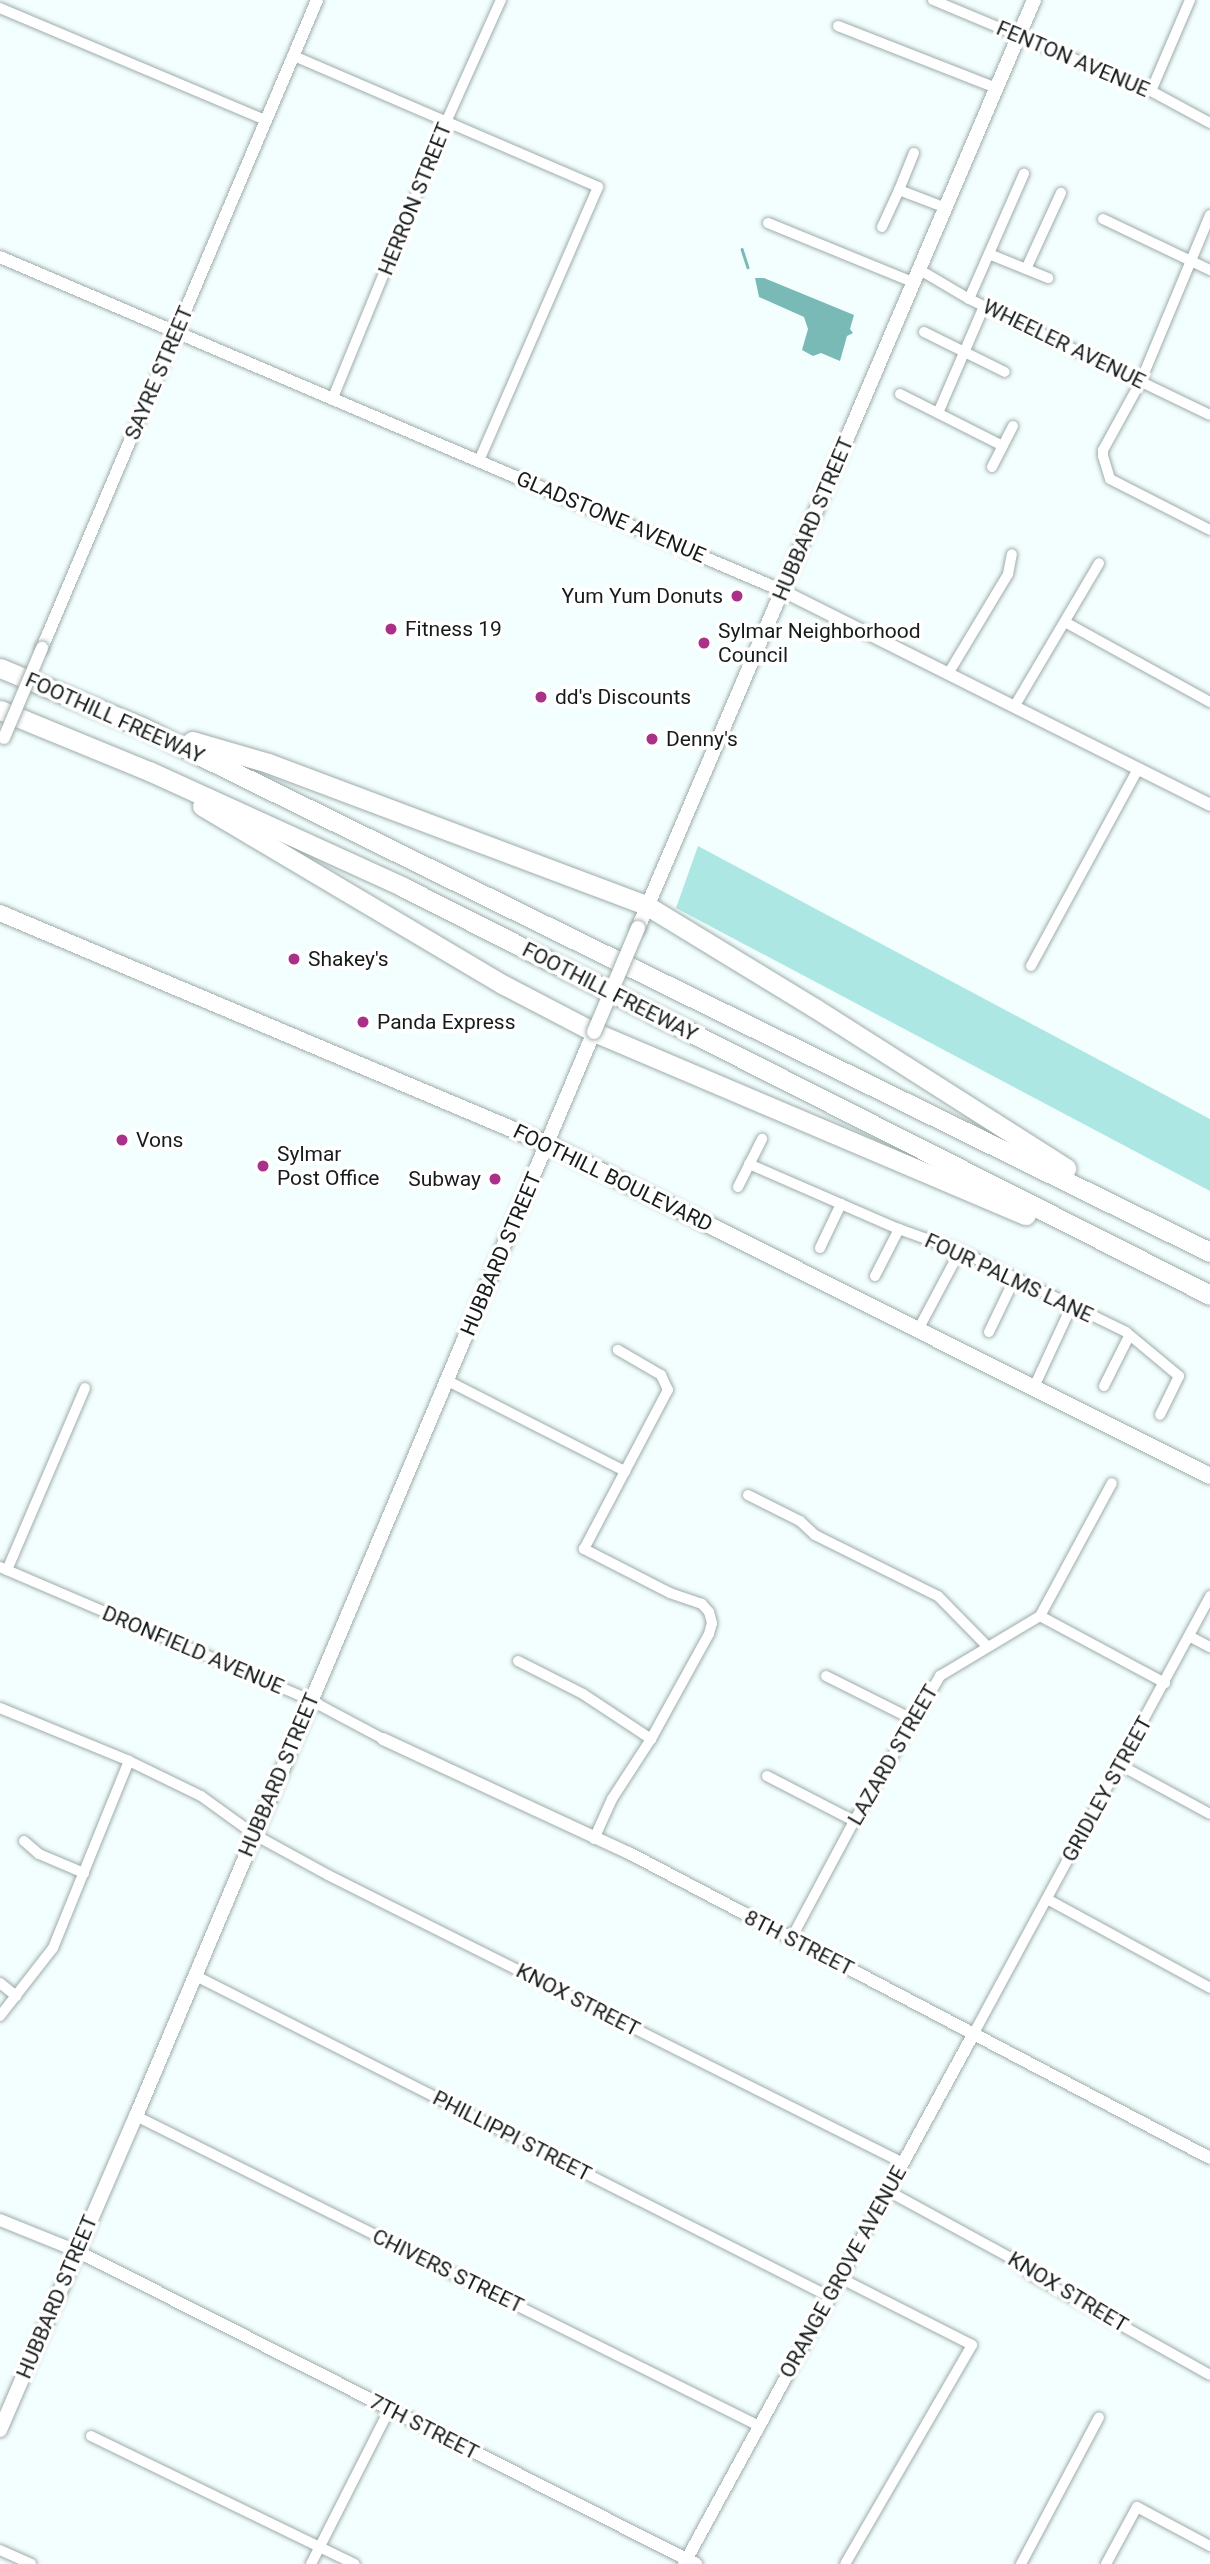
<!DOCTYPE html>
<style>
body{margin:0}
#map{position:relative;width:1210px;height:2564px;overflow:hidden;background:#f3fffe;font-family:Roboto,sans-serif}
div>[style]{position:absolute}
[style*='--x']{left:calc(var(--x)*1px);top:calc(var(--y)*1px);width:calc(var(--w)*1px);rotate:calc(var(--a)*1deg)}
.green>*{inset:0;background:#ade7e4}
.water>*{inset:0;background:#79b9b6}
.stream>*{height:2.5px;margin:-1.25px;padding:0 1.25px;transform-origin:1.25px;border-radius:1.25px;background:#79b9b6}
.roads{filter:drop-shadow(0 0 2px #9eacab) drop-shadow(0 0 2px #9eacab)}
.minor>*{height:10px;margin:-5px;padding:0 5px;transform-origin:5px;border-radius:5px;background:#fff}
.tertiary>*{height:12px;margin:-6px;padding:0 6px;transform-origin:6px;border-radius:6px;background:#fff}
.secondary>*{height:14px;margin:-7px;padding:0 7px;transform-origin:7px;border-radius:7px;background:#fff}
.primary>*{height:16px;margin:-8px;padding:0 8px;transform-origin:8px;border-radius:8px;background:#fff}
.motorway>*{height:19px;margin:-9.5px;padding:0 9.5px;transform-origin:9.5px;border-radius:9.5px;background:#fff}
.bridges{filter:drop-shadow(0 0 2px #9eacab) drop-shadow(0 0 2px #9eacab)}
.tertiary-bridge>*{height:12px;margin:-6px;padding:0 6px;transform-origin:6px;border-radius:6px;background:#fff}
.secondary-bridge>*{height:14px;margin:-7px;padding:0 7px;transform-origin:7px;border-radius:7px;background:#fff}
.dots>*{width:19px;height:19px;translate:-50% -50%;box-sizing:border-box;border:4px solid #fff;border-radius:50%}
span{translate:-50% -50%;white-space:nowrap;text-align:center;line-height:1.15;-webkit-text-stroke:7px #fff;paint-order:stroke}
.street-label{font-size:21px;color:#161c1b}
.poi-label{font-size:21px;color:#161c1b}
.right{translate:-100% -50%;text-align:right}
.left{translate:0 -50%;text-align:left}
</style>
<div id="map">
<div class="green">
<i style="clip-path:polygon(698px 846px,1210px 1119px,1210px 1191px,676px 908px)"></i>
</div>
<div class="water">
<i style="clip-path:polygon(755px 278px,764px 278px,854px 315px,850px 329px,853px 333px,847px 336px,840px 361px,821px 353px,813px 356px,802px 350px,808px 329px,804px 317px,759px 297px)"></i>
</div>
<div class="stream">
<i style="--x:742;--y:249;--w:19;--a:72"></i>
</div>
<div class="roads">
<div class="minor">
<i style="--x:933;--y:0;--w:236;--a:22.7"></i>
<i style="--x:1151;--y:91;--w:67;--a:28.5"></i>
<i style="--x:0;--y:8;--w:288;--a:22.9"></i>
<i style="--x:838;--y:26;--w:170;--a:21.4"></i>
<i style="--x:294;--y:56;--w:331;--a:23.3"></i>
<i style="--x:598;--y:187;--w:299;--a:113.5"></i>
<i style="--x:1151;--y:91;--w:99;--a:-66.8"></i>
<i style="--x:899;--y:190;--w:40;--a:-68"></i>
<i style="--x:1210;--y:215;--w:180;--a:112.6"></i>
<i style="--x:1141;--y:381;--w:79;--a:118.8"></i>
<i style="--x:1103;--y:450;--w:6;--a:90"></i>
<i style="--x:1103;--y:456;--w:24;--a:73"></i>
<i style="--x:1110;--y:479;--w:112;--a:27"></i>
<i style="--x:1103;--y:219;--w:119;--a:25.5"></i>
<i style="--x:768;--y:223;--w:159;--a:22.2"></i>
<i style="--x:882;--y:227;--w:41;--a:-65.3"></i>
<i style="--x:899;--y:190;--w:50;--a:21"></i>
<i style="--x:989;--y:254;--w:64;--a:22.1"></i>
<i style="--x:1026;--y:269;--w:84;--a:-65.3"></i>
<i style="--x:920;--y:270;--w:57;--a:30.6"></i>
<i style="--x:969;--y:299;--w:267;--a:25.7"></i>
<i style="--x:969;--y:299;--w:137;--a:-66.3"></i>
<i style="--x:924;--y:332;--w:90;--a:26.3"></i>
<i style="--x:900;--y:394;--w:115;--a:26.8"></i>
<i style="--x:332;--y:400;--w:303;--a:-67.7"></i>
<i style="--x:447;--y:120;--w:132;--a:-65.8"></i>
<i style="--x:938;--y:413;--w:116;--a:-66.7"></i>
<i style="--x:992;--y:467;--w:46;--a:-62.9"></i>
<i style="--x:1065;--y:622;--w:166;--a:28.9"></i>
<i style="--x:948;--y:674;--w:117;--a:-59"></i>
<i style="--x:1008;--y:574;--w:20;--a:-79"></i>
<i style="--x:1014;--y:707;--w:167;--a:-59.4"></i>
<i style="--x:1031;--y:966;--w:224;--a:-61.5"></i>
<i style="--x:749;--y:1164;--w:160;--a:23.5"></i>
<i style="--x:896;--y:1228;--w:68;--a:19.8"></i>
<i style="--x:960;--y:1251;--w:185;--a:26"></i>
<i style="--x:1126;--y:1332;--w:69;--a:39.7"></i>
<i style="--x:1179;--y:1376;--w:43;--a:116"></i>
<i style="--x:738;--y:1187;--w:54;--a:-63.4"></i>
<i style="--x:820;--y:1248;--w:49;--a:-64.5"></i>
<i style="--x:875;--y:1276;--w:53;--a:-62.9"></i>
<i style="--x:919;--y:1328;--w:87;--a:-62"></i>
<i style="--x:989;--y:1332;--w:60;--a:-64.3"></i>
<i style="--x:448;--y:1381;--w:199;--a:27"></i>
<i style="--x:1104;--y:1386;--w:56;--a:-63.4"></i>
<i style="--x:1034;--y:1387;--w:90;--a:-65.1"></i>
<i style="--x:748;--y:1495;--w:58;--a:26.6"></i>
<i style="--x:800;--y:1521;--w:21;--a:43"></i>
<i style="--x:815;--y:1535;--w:137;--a:26.4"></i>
<i style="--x:938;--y:1596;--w:70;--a:45.6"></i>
<i style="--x:0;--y:1567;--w:337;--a:23.2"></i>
<i style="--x:310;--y:1700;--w:83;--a:28.1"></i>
<i style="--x:7;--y:1570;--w:198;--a:-66.8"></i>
<i style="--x:1040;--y:1616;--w:142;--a:28.2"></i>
<i style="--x:1189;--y:1636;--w:24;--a:28"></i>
<i style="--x:518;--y:1661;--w:73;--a:26.9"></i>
<i style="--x:583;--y:1694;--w:82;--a:33.5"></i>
<i style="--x:826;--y:1676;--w:96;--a:26.6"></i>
<i style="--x:0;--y:1708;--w:139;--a:22.3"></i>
<i style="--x:129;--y:1761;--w:80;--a:25.9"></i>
<i style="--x:201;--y:1796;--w:67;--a:35.8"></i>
<i style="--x:255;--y:1835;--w:83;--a:28.7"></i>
<i style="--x:328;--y:1875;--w:643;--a:26.6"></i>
<i style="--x:1120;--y:1765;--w:102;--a:28.6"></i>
<i style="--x:767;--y:1776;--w:98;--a:27.3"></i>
<i style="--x:594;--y:1839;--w:44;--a:-65.8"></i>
<i style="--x:612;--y:1799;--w:72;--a:-57"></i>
<i style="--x:651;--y:1739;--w:120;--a:-61.1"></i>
<i style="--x:709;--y:1634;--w:11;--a:-75"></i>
<i style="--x:712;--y:1623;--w:11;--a:-105"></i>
<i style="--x:709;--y:1612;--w:11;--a:-131"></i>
<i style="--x:702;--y:1604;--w:34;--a:-161"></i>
<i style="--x:670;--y:1593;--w:97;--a:-152.9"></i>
<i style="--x:584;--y:1549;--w:180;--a:-62.2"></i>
<i style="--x:668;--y:1390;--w:17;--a:-115"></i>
<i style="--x:661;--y:1375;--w:50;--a:-149.8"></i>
<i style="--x:24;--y:1841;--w:20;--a:41"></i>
<i style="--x:39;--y:1854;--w:49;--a:22.9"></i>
<i style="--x:1047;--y:1899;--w:186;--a:28.6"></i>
<i style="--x:791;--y:1939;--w:134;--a:-61.9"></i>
<i style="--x:854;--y:1821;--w:169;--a:-59.3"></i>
<i style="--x:940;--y:1676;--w:117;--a:-31"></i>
<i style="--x:1040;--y:1616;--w:151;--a:-61.6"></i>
<i style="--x:194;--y:1975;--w:713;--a:26.85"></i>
<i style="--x:0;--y:1983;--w:21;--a:39"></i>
<i style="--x:0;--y:2016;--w:86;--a:-52.1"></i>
<i style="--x:53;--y:1948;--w:202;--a:-67.9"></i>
<i style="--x:974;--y:2033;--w:497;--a:-61.6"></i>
<i style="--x:136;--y:2116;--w:696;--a:26.45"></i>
<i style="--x:888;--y:2191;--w:138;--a:28.6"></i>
<i style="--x:1009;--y:2257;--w:29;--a:38"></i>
<i style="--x:1032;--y:2275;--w:204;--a:29.3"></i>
<i style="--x:840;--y:2278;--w:148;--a:26.9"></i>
<i style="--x:972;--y:2345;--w:253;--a:120.1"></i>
<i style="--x:91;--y:2436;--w:293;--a:25.9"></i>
<i style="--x:0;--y:2550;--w:34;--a:24"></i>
<i style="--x:311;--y:2564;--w:173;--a:-63.1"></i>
<i style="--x:1021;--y:2564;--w:166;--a:-62"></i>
<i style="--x:1106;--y:2564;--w:65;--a:-61.5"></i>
<i style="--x:1137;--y:2507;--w:83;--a:28.1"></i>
</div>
<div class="tertiary">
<i style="--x:0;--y:257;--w:851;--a:23.1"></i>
<i style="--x:783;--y:591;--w:478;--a:26.6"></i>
<i style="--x:42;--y:648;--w:704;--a:-67"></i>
<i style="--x:383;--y:1739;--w:271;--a:24.9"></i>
<i style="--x:629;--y:1853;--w:656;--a:27.7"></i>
<i style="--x:0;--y:2220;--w:83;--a:21.9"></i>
<i style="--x:77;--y:2251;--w:694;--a:26.82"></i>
<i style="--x:684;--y:2564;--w:605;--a:-61.36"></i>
</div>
<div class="secondary">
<i style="--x:638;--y:928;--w:1009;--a:-66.89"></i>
<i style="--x:0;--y:2430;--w:342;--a:-66.6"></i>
<i style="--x:136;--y:2116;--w:1177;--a:-67.1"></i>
</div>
<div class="primary">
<i style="--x:0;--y:913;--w:594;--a:22.89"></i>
<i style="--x:547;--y:1144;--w:741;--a:26.6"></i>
</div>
<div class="motorway">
<i style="--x:0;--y:668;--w:154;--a:22.6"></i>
<i style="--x:142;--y:727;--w:1190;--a:26.18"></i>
<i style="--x:0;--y:710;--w:161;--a:22.3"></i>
<i style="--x:149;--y:771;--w:279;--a:24.5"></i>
<i style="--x:403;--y:887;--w:904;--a:26.82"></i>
<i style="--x:192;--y:741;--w:79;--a:16.1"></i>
<i style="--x:268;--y:763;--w:404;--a:20.6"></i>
<i style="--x:646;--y:905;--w:198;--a:31.4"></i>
<i style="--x:815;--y:1008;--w:298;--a:32.5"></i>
<i style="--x:202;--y:806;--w:351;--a:30.7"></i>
<i style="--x:504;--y:985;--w:102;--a:27.6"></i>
<i style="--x:594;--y:1032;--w:469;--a:23"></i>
</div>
</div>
<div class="bridges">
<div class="tertiary-bridge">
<i style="--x:4;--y:738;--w:98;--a:-67.1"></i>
</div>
<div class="secondary-bridge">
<i style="--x:594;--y:1032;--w:113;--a:-67.1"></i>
</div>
</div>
<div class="dots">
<i style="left:737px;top:596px;background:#a93187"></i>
<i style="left:391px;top:629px;background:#a93187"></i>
<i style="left:704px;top:643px;background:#a93187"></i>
<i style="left:541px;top:697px;background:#a93187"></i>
<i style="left:652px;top:739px;background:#a93187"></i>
<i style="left:294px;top:959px;background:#a93187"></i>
<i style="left:363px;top:1022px;background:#a93187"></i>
<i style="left:122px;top:1140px;background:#a93187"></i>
<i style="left:263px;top:1166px;background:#a93187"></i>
<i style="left:495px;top:1179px;background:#a93187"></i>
</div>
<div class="street-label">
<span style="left:1073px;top:59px;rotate:23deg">FENTON AVENUE</span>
<span style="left:415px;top:199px;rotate:-68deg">HERRON STREET</span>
<span style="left:1064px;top:344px;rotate:26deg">WHEELER AVENUE</span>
<span style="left:159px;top:373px;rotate:-67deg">SAYRE STREET</span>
<span style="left:611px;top:517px;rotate:23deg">GLADSTONE AVENUE</span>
<span style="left:813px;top:519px;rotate:-67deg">HUBBARD STREET</span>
<span style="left:115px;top:718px;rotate:24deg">FOOTHILL FREEWAY</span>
<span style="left:610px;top:992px;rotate:27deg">FOOTHILL FREEWAY</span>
<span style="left:613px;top:1178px;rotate:26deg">FOOTHILL BOULEVARD</span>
<span style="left:501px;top:1254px;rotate:-67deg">HUBBARD STREET</span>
<span style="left:1009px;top:1278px;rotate:25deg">FOUR PALMS LANE</span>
<span style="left:193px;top:1650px;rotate:23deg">DRONFIELD AVENUE</span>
<span style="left:893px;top:1755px;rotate:-60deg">LAZARD STREET</span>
<span style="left:279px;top:1775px;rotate:-67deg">HUBBARD STREET</span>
<span style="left:1107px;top:1789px;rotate:-61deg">GRIDLEY STREET</span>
<span style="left:799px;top:1943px;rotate:27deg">8TH STREET</span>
<span style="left:578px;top:2000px;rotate:27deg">KNOX STREET</span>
<span style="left:512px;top:2136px;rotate:27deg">PHILLIPPI STREET</span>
<span style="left:448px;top:2271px;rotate:26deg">CHIVERS STREET</span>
<span style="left:843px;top:2272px;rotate:-61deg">ORANGE GROVE AVENUE</span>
<span style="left:1068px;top:2292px;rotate:31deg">KNOX STREET</span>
<span style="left:57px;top:2297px;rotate:-67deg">HUBBARD STREET</span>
<span style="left:424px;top:2427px;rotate:27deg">7TH STREET</span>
</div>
<div class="poi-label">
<span class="right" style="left:723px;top:596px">Yum Yum Donuts</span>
<span class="left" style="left:405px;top:629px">Fitness 19</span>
<span class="left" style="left:718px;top:643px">Sylmar Neighborhood<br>Council</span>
<span class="left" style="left:555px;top:697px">dd's Discounts</span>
<span class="left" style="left:666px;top:739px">Denny's</span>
<span class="left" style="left:308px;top:959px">Shakey's</span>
<span class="left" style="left:377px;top:1022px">Panda Express</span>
<span class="left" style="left:136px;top:1140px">Vons</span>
<span class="left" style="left:277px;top:1166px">Sylmar<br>Post Office</span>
<span class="right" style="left:481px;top:1179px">Subway</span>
</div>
</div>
